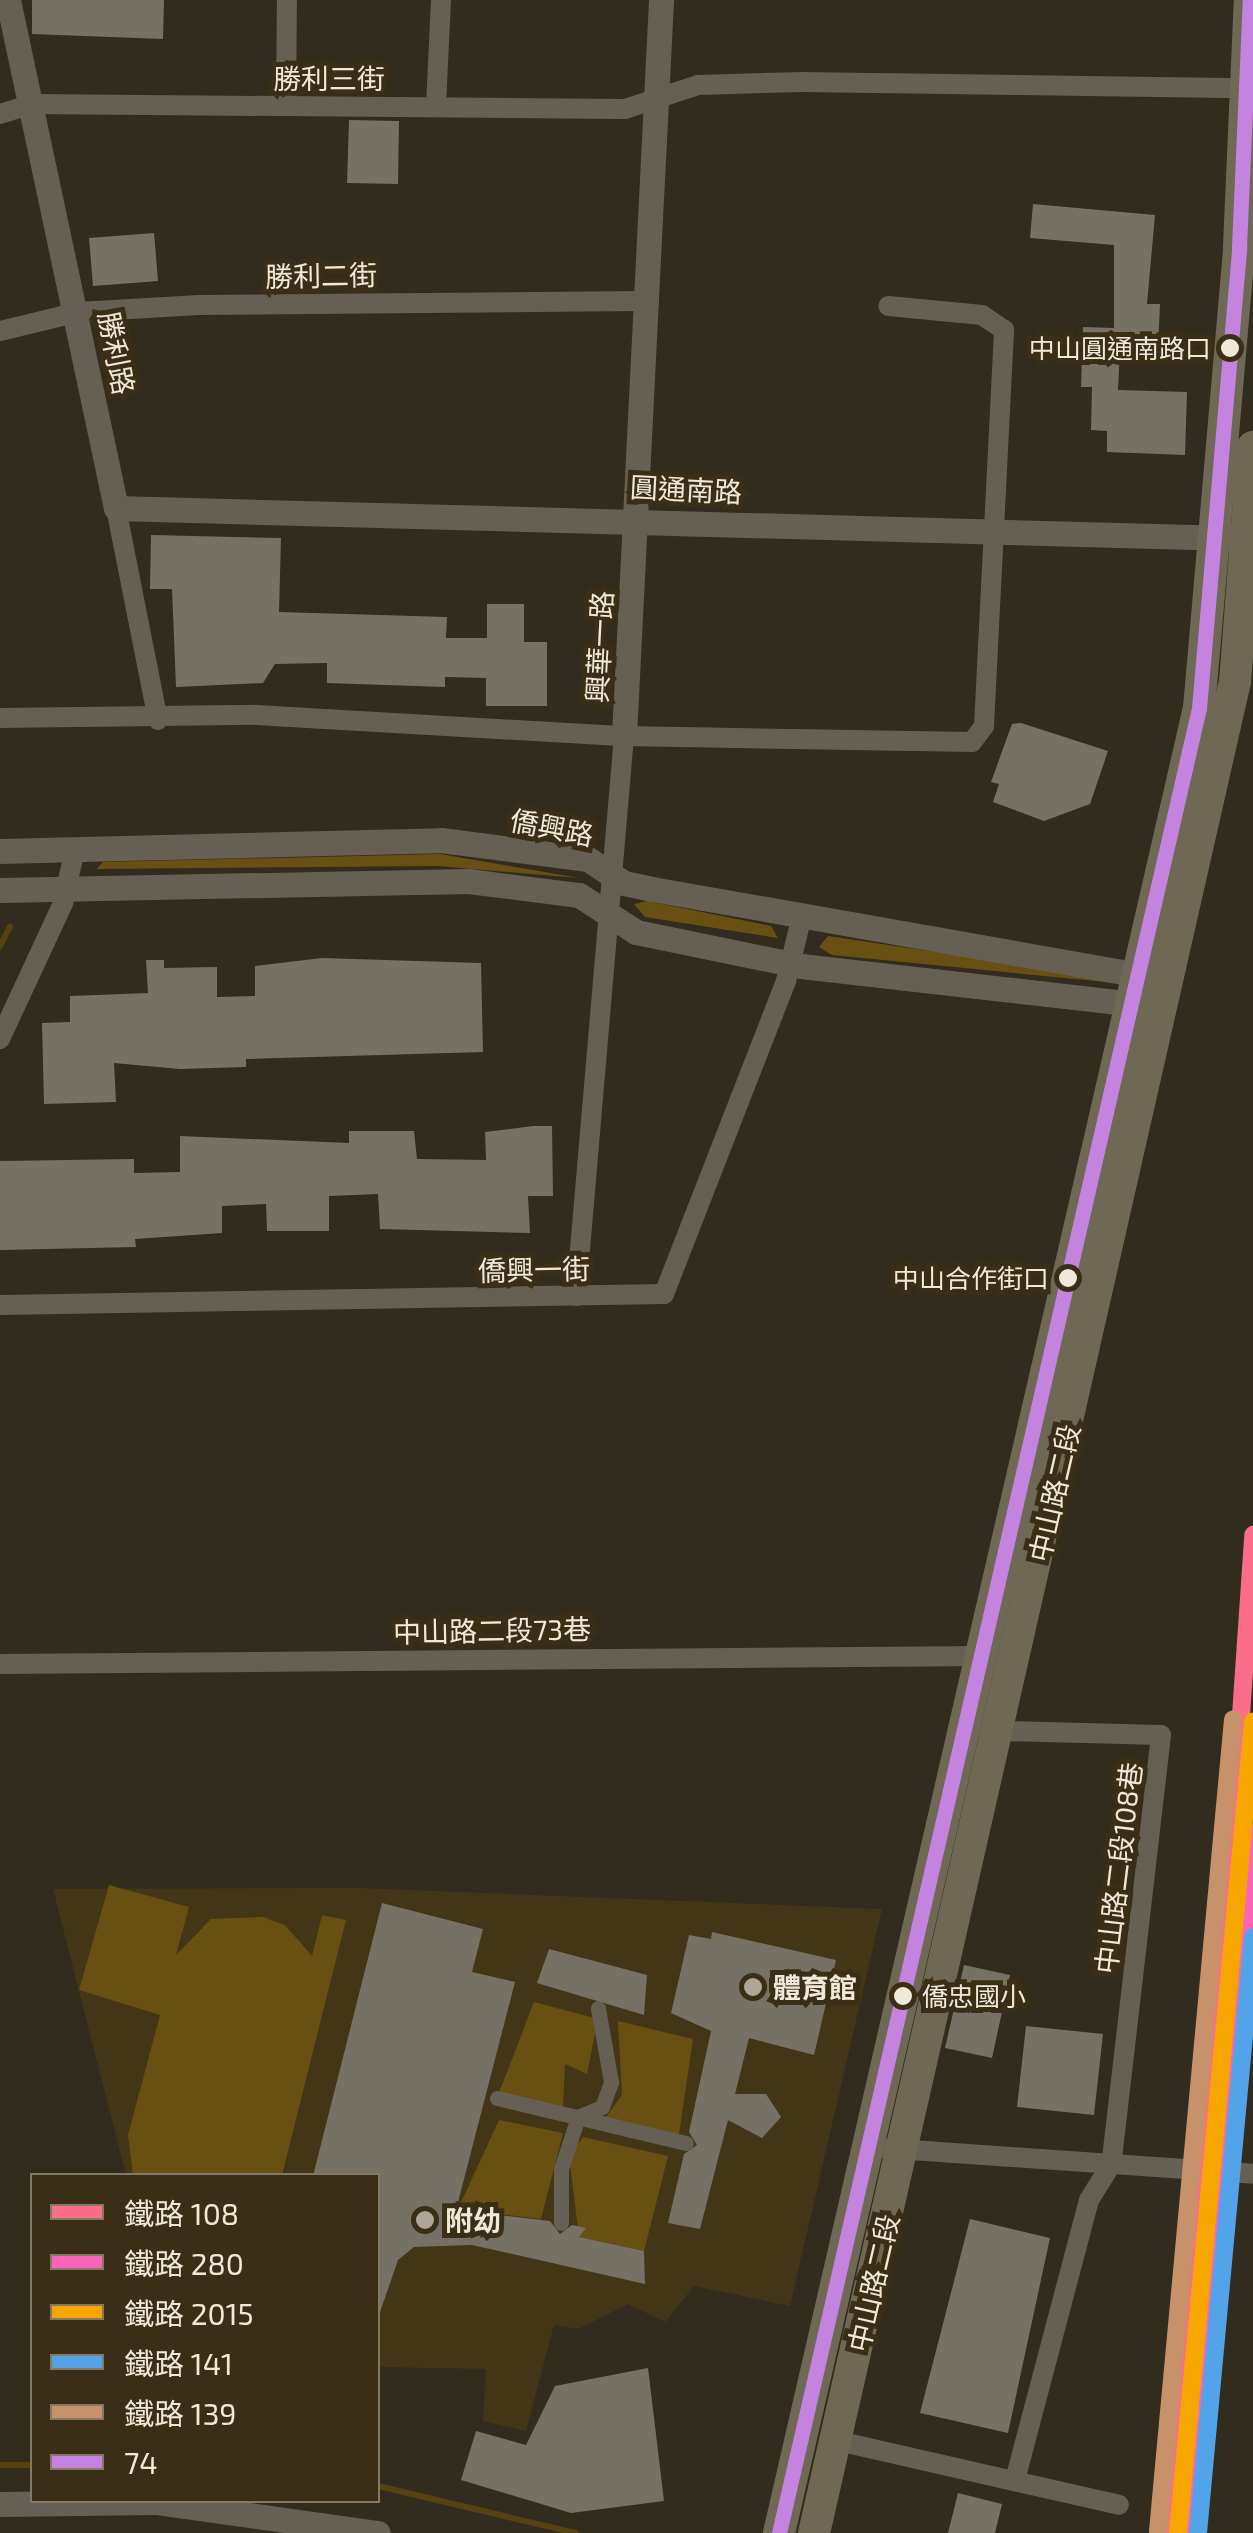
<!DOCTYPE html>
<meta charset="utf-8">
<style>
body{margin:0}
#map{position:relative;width:1253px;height:2533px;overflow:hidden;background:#322c1e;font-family:"Exo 2","Noto Sans TC",sans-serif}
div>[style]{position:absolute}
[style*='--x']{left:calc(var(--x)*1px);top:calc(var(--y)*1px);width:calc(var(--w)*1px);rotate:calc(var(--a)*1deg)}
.built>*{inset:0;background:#423617}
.green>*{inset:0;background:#685012}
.stream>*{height:6px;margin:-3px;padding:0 3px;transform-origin:3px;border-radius:3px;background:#554210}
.building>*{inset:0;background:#767165}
.pedestrian>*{height:15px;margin:-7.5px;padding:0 7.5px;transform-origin:7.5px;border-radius:7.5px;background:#656053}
.minor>*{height:20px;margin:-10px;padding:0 10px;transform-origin:10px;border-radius:10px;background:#656053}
.tertiary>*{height:25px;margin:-12.5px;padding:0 12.5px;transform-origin:12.5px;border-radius:12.5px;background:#656053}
.primary>*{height:32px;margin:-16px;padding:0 16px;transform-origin:16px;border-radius:16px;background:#6e6855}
.bus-1>*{height:15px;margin:-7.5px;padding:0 7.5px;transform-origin:7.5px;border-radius:7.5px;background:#c483df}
.rail-1>*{height:18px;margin:-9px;padding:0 9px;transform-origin:9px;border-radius:9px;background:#fb6d88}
.rail-2>*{height:18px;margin:-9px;padding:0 9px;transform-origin:9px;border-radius:9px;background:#fa66b7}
.rail-3>*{height:18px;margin:-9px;padding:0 9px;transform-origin:9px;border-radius:9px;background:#f7a600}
.rail-4>*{height:18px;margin:-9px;padding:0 9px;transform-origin:9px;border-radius:9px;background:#53a3e8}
.rail-5>*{height:18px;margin:-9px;padding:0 9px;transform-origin:9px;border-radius:9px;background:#c7916a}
.dots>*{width:28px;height:28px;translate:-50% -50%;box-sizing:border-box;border:5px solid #3a2f16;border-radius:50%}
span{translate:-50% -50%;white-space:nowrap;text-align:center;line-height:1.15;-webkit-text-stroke:10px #3a2f16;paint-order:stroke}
.bus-label{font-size:26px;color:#f0e9da}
.right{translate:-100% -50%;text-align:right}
.left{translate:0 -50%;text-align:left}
.street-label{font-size:28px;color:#f0e9da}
.poi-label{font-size:28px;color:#f0e9da;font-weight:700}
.legend{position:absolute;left:30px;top:2173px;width:350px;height:330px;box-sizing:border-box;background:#3a2f16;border:2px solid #837964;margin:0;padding:12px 18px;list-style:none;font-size:30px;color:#f0e9da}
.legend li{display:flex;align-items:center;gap:20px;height:50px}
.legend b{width:50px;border:2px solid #837964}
</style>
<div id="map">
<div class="built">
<i style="clip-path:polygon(359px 1888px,882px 1909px,790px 2306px,694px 2286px,665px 2322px,628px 2304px,578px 2329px,554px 2325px,526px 2431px,483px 2421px,486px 2369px,378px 2367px,378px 2176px,126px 2175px,53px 1889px)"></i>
</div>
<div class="green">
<i style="clip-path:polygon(440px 854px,579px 878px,438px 866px,97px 869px,103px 862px)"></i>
<i style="clip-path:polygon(647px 901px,771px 926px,778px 938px,645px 917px,634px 904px)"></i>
<i style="clip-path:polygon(828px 936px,1098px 976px,1106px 982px,832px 955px,819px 947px)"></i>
<i style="clip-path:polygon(109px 1885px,189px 1907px,176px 1955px,211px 1919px,263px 1917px,285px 1925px,312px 1956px,322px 1915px,346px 1920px,282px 2175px,133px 2175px,128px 2135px,160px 2015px,79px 1990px)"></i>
<i style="clip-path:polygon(534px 2002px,598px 2019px,587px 2074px,565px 2064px,563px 2107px,497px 2098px)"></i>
<i style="clip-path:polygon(618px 2021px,693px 2039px,678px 2141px,606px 2117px,622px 2095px)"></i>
<i style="clip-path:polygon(499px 2120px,563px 2133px,541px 2219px,458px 2209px)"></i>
<i style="clip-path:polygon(583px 2137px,668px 2156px,644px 2251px,579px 2237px,569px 2156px)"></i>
</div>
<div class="stream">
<i style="--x:0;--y:946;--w:22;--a:-63"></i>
<i style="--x:0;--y:2465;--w:32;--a:0"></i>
<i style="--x:378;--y:2486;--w:204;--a:13.4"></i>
</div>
<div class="building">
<i style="clip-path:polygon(32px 0,164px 0,163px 39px,32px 34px)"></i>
<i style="clip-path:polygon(349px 120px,399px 121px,398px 184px,347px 183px)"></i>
<i style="clip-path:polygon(1033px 204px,1155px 215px,1147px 304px,1160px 304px,1158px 349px,1120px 348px,1118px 390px,1187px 392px,1185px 455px,1107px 452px,1107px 431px,1091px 430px,1092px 387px,1081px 387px,1083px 327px,1114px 328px,1114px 245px,1030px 238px)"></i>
<i style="clip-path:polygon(154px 233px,158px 281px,93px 286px,89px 238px)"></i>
<i style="clip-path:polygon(151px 535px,281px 538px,279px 612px,447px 617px,446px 638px,487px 638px,487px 604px,524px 604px,524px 642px,547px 642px,547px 706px,486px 706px,486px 678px,445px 677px,445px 687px,327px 683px,327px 663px,275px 664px,263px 683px,176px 687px,172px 589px,150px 589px)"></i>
<i style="clip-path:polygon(1021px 723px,1108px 751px,1090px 804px,1044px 821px,993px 802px,999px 784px,991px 782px,1012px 724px)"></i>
<i style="clip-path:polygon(322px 958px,481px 963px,483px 1052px,246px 1059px,246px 1067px,180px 1069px,114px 1063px,116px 1102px,44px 1104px,42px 1023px,70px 1022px,70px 996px,148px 993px,146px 960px,164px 960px,164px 968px,217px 967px,217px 997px,255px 996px,255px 966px)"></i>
<i style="clip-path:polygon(533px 1126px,552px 1126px,553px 1196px,528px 1196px,530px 1233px,380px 1229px,378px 1194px,329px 1196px,329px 1231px,267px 1231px,266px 1204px,222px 1206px,222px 1233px,135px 1239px,136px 1247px,0 1250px,0 1161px,134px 1159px,134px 1173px,180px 1172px,180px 1136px,349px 1143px,349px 1131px,414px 1131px,417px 1159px,486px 1160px,485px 1132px)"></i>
<i style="clip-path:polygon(382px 1903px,483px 1929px,472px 1972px,515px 1982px,456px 2210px,550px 2221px,560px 2234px,572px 2225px,586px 2228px,579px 2237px,644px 2251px,645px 2284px,472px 2245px,414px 2247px,398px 2260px,378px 2318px,378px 2176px,313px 2176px)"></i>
<i style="clip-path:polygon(712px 1932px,836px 1960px,814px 2055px,749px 2038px,735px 2094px,766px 2094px,781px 2117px,762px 2138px,728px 2120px,700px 2229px,668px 2223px,684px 2154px,697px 2145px,689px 2132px,711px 2031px,671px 2013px,689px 1935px,711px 1939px)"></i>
<i style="clip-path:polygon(549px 1949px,647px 1975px,644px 2015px,537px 1983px)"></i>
<i style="clip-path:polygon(964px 1965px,1010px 1975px,992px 2058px,945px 2048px)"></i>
<i style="clip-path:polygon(1026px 2026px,1103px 2034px,1094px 2115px,1017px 2107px)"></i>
<i style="clip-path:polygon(970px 2219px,1050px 2238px,1008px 2433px,920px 2413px)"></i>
<i style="clip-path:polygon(648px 2368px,664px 2501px,571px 2513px,461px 2480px,476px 2431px,526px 2445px,555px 2386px)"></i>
<i style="clip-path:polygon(958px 2493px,1002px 2504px,995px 2533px,948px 2533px)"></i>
</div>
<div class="pedestrian">
<i style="--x:497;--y:2098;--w:194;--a:13.4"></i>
<i style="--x:561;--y:2223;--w:54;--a:-90"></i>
<i style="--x:561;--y:2169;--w:55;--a:-71.9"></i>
<i style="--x:578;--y:2117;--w:26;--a:-23"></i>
<i style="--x:602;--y:2107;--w:27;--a:-70"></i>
<i style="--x:611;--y:2082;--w:75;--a:-100"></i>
</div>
<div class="minor">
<i style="--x:286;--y:105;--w:105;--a:-89.5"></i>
<i style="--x:436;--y:106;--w:106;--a:-87.3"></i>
<i style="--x:0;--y:114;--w:34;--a:-17"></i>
<i style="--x:32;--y:104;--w:593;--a:0.48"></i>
<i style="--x:625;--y:109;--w:77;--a:-18.2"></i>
<i style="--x:698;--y:85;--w:104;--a:-1.7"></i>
<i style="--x:802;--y:82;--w:442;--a:0.8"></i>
<i style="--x:0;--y:331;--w:81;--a:-13.5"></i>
<i style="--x:79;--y:312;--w:120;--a:-3.3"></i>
<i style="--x:199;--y:305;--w:446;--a:-0.5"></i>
<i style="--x:116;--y:508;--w:216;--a:78.8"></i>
<i style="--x:0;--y:718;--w:256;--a:-0.7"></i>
<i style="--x:256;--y:715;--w:369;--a:3.3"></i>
<i style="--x:624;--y:736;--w:348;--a:1"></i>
<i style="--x:972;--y:742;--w:20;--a:-53"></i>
<i style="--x:984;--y:726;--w:397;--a:-87.1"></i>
<i style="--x:1004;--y:330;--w:27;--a:-146"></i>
<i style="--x:982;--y:315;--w:94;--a:-174.5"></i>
<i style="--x:0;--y:1039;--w:150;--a:-65.1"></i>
<i style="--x:63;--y:903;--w:55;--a:-77.5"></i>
<i style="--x:576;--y:1296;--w:562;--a:-85.1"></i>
<i style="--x:0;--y:1305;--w:664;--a:-0.95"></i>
<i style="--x:664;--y:1294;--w:336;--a:-68.7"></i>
<i style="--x:786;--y:981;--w:67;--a:-76.2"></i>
<i style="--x:0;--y:1664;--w:985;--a:-0.47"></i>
<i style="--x:1001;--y:1731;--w:160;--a:1.4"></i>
<i style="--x:1161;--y:1735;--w:433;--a:96.6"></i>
<i style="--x:1111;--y:2165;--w:41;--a:122.2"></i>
<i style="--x:1089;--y:2200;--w:291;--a:104.8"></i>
<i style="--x:869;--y:2147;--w:385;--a:4"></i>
<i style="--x:838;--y:2441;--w:288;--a:12.8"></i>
</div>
<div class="tertiary">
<i style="--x:8;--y:0;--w:519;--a:78"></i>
<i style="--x:116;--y:508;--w:1115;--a:1.54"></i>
<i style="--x:624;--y:736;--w:737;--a:-87.12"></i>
<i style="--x:0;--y:851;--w:441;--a:-1.4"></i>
<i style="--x:441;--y:840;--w:148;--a:7.4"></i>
<i style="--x:588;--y:859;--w:43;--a:33.7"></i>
<i style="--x:624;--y:883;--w:29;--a:12"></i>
<i style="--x:652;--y:889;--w:495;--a:10"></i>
<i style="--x:0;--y:890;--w:468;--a:-1.1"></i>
<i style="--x:468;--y:881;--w:112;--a:7.2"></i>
<i style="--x:579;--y:895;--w:68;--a:33"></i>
<i style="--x:636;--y:932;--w:168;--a:11.6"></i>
<i style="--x:801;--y:966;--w:335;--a:6.5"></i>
<i style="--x:0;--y:2504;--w:157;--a:-0.7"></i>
<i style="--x:157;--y:2502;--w:223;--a:8"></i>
</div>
<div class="primary">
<i style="--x:779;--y:2533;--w:1873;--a:-77.04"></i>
<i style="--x:1199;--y:708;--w:463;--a:-85"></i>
<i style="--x:1239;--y:247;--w:247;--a:-87.5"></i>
<i style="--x:814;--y:2533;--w:1898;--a:-77.19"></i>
<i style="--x:1235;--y:682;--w:236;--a:-85.6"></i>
</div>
<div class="bus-1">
<i style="--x:779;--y:2533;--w:1873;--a:-77.04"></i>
<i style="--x:1199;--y:708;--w:463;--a:-85"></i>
<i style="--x:1239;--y:247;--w:247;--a:-87.5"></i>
</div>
<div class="rail-1">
<i style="--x:1165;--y:2533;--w:630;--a:-84.26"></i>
<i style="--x:1228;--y:1906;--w:372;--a:-86.1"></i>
</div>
<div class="rail-2">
<i style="--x:1185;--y:2533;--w:704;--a:-84.46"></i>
</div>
<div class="rail-3">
<i style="--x:1178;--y:2533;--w:815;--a:-84.72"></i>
</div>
<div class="rail-4">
<i style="--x:1198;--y:2533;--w:598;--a:-84.72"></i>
</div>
<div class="rail-5">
<i style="--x:1158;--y:2531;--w:815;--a:-84.72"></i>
</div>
<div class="dots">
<i style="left:1230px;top:348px;background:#f0e9da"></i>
<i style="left:1068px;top:1278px;background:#f0e9da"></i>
<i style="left:753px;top:1987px;background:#aea798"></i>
<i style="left:903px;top:1996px;background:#f0e9da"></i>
<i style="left:425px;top:2220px;background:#aea798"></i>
</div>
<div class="bus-label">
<span class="right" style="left:1211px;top:348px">中山圓通南路口</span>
<span class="right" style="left:1049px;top:1278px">中山合作街口</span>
<span class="left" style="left:922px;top:1996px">僑忠國小</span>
</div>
<div class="street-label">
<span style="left:329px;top:78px">勝利三街</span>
<span style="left:321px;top:275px;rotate:-1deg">勝利二街</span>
<span style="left:117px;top:353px;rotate:79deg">勝利路</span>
<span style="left:686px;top:489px;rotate:3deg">圓通南路</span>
<span style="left:599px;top:647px;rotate:-87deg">興華一路</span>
<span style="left:552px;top:827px;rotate:11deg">僑興路</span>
<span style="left:534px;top:1269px;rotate:-1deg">僑興一街</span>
<span style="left:1054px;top:1493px;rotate:-77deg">中山路二段</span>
<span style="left:492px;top:1630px;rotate:-1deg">中山路二段73巷</span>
<span style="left:1118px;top:1868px;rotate:-83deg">中山路二段108巷</span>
<span style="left:873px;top:2283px;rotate:-77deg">中山路二段</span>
</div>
<div class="poi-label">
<span class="left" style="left:773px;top:1987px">體育館</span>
<span class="left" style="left:445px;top:2220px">附幼</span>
</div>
<ul class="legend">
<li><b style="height:12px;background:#fb6d88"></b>鐵路 108</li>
<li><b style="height:12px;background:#fa66b7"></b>鐵路 280</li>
<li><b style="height:12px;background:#f7a600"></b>鐵路 2015</li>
<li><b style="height:12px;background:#53a3e8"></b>鐵路 141</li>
<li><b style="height:12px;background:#c7916a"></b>鐵路 139</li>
<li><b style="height:12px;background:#c483df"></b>74</li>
</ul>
</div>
